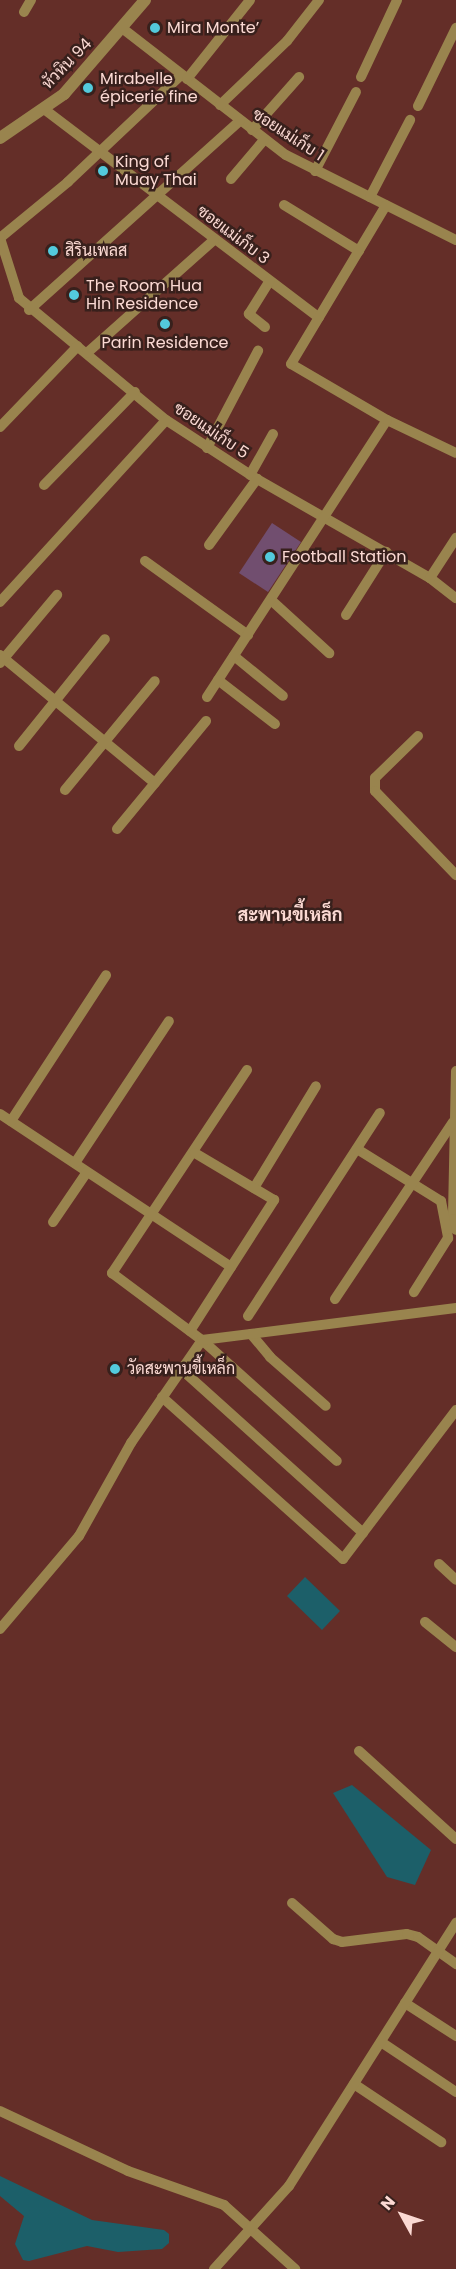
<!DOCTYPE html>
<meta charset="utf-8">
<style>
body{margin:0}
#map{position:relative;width:456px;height:2269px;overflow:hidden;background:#642e28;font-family:Poppins,Sarabun,sans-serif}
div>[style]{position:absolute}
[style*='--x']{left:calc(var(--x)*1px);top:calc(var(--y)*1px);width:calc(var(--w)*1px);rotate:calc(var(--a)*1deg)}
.green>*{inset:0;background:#714e6f}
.water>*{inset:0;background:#1c5f69}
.minor>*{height:10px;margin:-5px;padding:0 5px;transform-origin:5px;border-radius:5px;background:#99844e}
.tertiary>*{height:12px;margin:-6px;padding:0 6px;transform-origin:6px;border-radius:6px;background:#99844e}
.dots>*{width:16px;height:16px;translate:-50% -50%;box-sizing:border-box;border:3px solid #38201c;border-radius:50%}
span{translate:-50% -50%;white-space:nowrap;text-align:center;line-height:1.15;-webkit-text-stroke:5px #38201c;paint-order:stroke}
.poi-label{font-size:16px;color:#fbd9d3}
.left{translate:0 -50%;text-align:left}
.street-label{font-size:16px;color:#fbd9d3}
.neighbourhood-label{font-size:18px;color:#fbd9d3;font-weight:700}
.north{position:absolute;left:372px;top:2185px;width:60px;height:60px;-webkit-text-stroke:4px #38201c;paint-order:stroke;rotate:310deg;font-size:16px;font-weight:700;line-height:24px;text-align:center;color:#fbd9d3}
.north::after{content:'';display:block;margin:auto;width:21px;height:27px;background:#fbd9d3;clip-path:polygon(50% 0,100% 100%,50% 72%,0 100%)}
</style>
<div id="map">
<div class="green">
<i style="clip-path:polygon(272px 523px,301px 542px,268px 592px,239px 573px)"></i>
</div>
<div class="water">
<i style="clip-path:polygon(305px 1577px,340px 1611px,322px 1630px,287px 1596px)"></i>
<i style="clip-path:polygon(352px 1785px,431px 1850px,415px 1885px,387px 1877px,333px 1793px)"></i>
<i style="clip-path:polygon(0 2176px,92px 2220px,164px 2230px,169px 2234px,169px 2243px,162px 2249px,118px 2252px,87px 2246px,29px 2261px,23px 2260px,15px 2244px,24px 2216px,0 2196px)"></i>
</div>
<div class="minor">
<i style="--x:24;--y:12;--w:14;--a:-60"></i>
<i style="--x:122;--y:28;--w:207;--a:37.8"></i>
<i style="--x:286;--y:155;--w:190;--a:26.6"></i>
<i style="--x:181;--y:75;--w:156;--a:136.6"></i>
<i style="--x:68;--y:182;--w:88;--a:140.5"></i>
<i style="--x:0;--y:238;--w:63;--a:72.4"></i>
<i style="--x:19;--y:298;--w:191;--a:39.7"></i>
<i style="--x:166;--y:420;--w:108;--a:33"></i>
<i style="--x:257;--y:479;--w:199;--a:29.8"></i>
<i style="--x:430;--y:578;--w:33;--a:38"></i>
<i style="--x:361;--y:77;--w:85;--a:-64.9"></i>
<i style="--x:187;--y:79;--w:101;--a:-51.4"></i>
<i style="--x:220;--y:105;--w:93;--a:-43.7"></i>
<i style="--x:287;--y:41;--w:52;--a:-52"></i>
<i style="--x:418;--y:106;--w:87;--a:-64"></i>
<i style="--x:44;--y:109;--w:345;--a:37.2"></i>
<i style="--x:252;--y:130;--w:71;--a:-48.4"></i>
<i style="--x:315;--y:171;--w:89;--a:-62.6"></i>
<i style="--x:231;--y:179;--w:51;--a:-49.8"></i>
<i style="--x:370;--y:197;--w:87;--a:-62.5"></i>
<i style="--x:284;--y:205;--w:88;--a:31.5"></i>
<i style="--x:29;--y:310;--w:283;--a:-41.9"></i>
<i style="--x:265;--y:327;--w:21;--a:-141"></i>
<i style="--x:249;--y:314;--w:39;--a:-58"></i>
<i style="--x:87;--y:353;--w:170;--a:-41.7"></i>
<i style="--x:387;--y:420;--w:76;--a:25.6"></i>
<i style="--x:0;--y:427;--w:112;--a:-46.1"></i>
<i style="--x:207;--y:448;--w:110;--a:-62.3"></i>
<i style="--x:250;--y:475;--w:47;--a:-60.7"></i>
<i style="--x:44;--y:485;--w:130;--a:-45.6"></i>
<i style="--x:209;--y:545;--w:82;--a:-54"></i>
<i style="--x:145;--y:561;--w:127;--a:35.7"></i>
<i style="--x:430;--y:578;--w:48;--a:-57"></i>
<i style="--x:271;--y:600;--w:79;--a:42.4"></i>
<i style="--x:0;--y:602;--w:246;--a:-47.6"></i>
<i style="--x:346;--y:615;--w:75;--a:-57.6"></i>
<i style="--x:0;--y:655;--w:201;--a:39.6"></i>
<i style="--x:234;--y:656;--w:63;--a:39.2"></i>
<i style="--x:0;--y:663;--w:89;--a:-50"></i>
<i style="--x:218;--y:680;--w:72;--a:37.7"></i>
<i style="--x:207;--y:697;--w:330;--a:-57"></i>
<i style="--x:387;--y:420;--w:111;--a:-149.7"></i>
<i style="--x:291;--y:364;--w:185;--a:-59.1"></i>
<i style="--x:418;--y:736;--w:60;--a:135.7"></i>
<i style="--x:375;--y:778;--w:13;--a:90"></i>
<i style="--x:375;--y:791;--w:117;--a:46"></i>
<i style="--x:19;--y:746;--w:137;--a:-51.2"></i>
<i style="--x:65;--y:790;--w:141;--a:-50.5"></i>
<i style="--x:117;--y:829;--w:140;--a:-50.5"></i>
<i style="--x:247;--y:1070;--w:244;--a:123.6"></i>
<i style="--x:112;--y:1273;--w:112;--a:36.7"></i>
<i style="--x:202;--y:1340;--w:181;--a:41.9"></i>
<i style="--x:456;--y:1071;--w:148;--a:91.2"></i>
<i style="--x:453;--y:1219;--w:11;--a:75"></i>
<i style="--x:0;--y:1114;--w:277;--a:33.5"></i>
<i style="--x:11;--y:1121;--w:174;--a:-56.9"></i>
<i style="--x:357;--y:1149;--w:99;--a:31.8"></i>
<i style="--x:441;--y:1201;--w:38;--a:79"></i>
<i style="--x:448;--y:1238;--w:64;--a:122.2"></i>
<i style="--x:75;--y:1163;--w:170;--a:-56.5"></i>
<i style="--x:254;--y:1188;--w:119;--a:-58.7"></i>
<i style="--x:53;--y:1222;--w:60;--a:-55.8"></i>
<i style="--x:335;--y:1299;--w:213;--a:-56.3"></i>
<i style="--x:248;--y:1316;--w:242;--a:-57"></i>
<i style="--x:190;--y:1331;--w:156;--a:-57.3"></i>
<i style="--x:274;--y:1200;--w:92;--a:-149.3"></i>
<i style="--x:251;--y:1334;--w:30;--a:50"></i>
<i style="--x:270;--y:1357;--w:74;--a:41.2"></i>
<i style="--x:181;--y:1369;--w:245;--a:42"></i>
<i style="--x:162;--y:1397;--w:243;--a:41.8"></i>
<i style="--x:343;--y:1559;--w:187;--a:-52.8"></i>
<i style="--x:439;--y:1564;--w:23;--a:43"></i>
<i style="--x:425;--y:1622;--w:40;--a:39"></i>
<i style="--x:0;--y:1629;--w:122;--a:-49.7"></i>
<i style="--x:79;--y:1536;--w:107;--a:-60.8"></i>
<i style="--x:131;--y:1443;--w:125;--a:-55.4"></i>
<i style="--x:202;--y:1340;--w:256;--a:-7.2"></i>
<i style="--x:359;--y:1751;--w:131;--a:42.2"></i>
<i style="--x:292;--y:1903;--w:55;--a:41.3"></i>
<i style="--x:333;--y:1939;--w:9;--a:18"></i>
<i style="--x:342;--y:1942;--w:65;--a:-7"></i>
<i style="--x:407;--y:1934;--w:11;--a:15"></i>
<i style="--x:418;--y:1937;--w:47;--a:35.4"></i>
<i style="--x:405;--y:2003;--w:61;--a:32.9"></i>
<i style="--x:381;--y:2042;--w:90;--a:33.7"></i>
<i style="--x:354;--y:2084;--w:105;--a:33.7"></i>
<i style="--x:0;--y:2111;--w:141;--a:25.1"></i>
<i style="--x:128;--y:2171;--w:102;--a:19.5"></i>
<i style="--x:224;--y:2205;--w:96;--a:42"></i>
<i style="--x:214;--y:2269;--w:112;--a:-47.9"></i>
<i style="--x:289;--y:2186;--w:312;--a:-57.6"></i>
</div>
<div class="tertiary">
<i style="--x:0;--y:138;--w:78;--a:-34.5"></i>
<i style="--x:64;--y:94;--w:124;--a:-49.2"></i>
</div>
<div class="dots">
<i style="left:155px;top:28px;background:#53cadc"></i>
<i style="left:88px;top:88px;background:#53cadc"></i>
<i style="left:103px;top:171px;background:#53cadc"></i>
<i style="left:53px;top:251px;background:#53cadc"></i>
<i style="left:74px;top:295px;background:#53cadc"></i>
<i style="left:165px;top:324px;background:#53cadc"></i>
<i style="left:270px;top:557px;background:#53cadc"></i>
<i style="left:115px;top:1369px;background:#53cadc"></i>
</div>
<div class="poi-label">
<span class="left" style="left:167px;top:28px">Mira Monte’</span>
<span class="left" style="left:100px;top:88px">Mirabelle<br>épicerie fine</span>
<span class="left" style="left:115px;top:171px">King of<br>Muay Thai</span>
<span class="left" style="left:65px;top:251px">สิรินเพลส</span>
<span class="left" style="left:86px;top:295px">The Room Hua<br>Hin Residence</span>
<span style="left:165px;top:343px">Parin Residence</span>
<span class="left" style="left:282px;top:557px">Football Station</span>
<span class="left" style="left:127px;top:1369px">วัดสะพานขี้เหล็ก</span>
</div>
<div class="street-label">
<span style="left:67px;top:64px;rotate:-46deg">หัวหิน 94</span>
<span style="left:288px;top:135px;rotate:33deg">ซอยแม่เก็บ 1</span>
<span style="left:233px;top:235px;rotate:37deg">ซอยแม่เก็บ 3</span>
<span style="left:211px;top:431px;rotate:34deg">ซอยแม่เก็บ 5</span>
</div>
<div class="neighbourhood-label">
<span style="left:290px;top:915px">สะพานขี้เหล็ก</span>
</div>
<div class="north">N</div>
</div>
